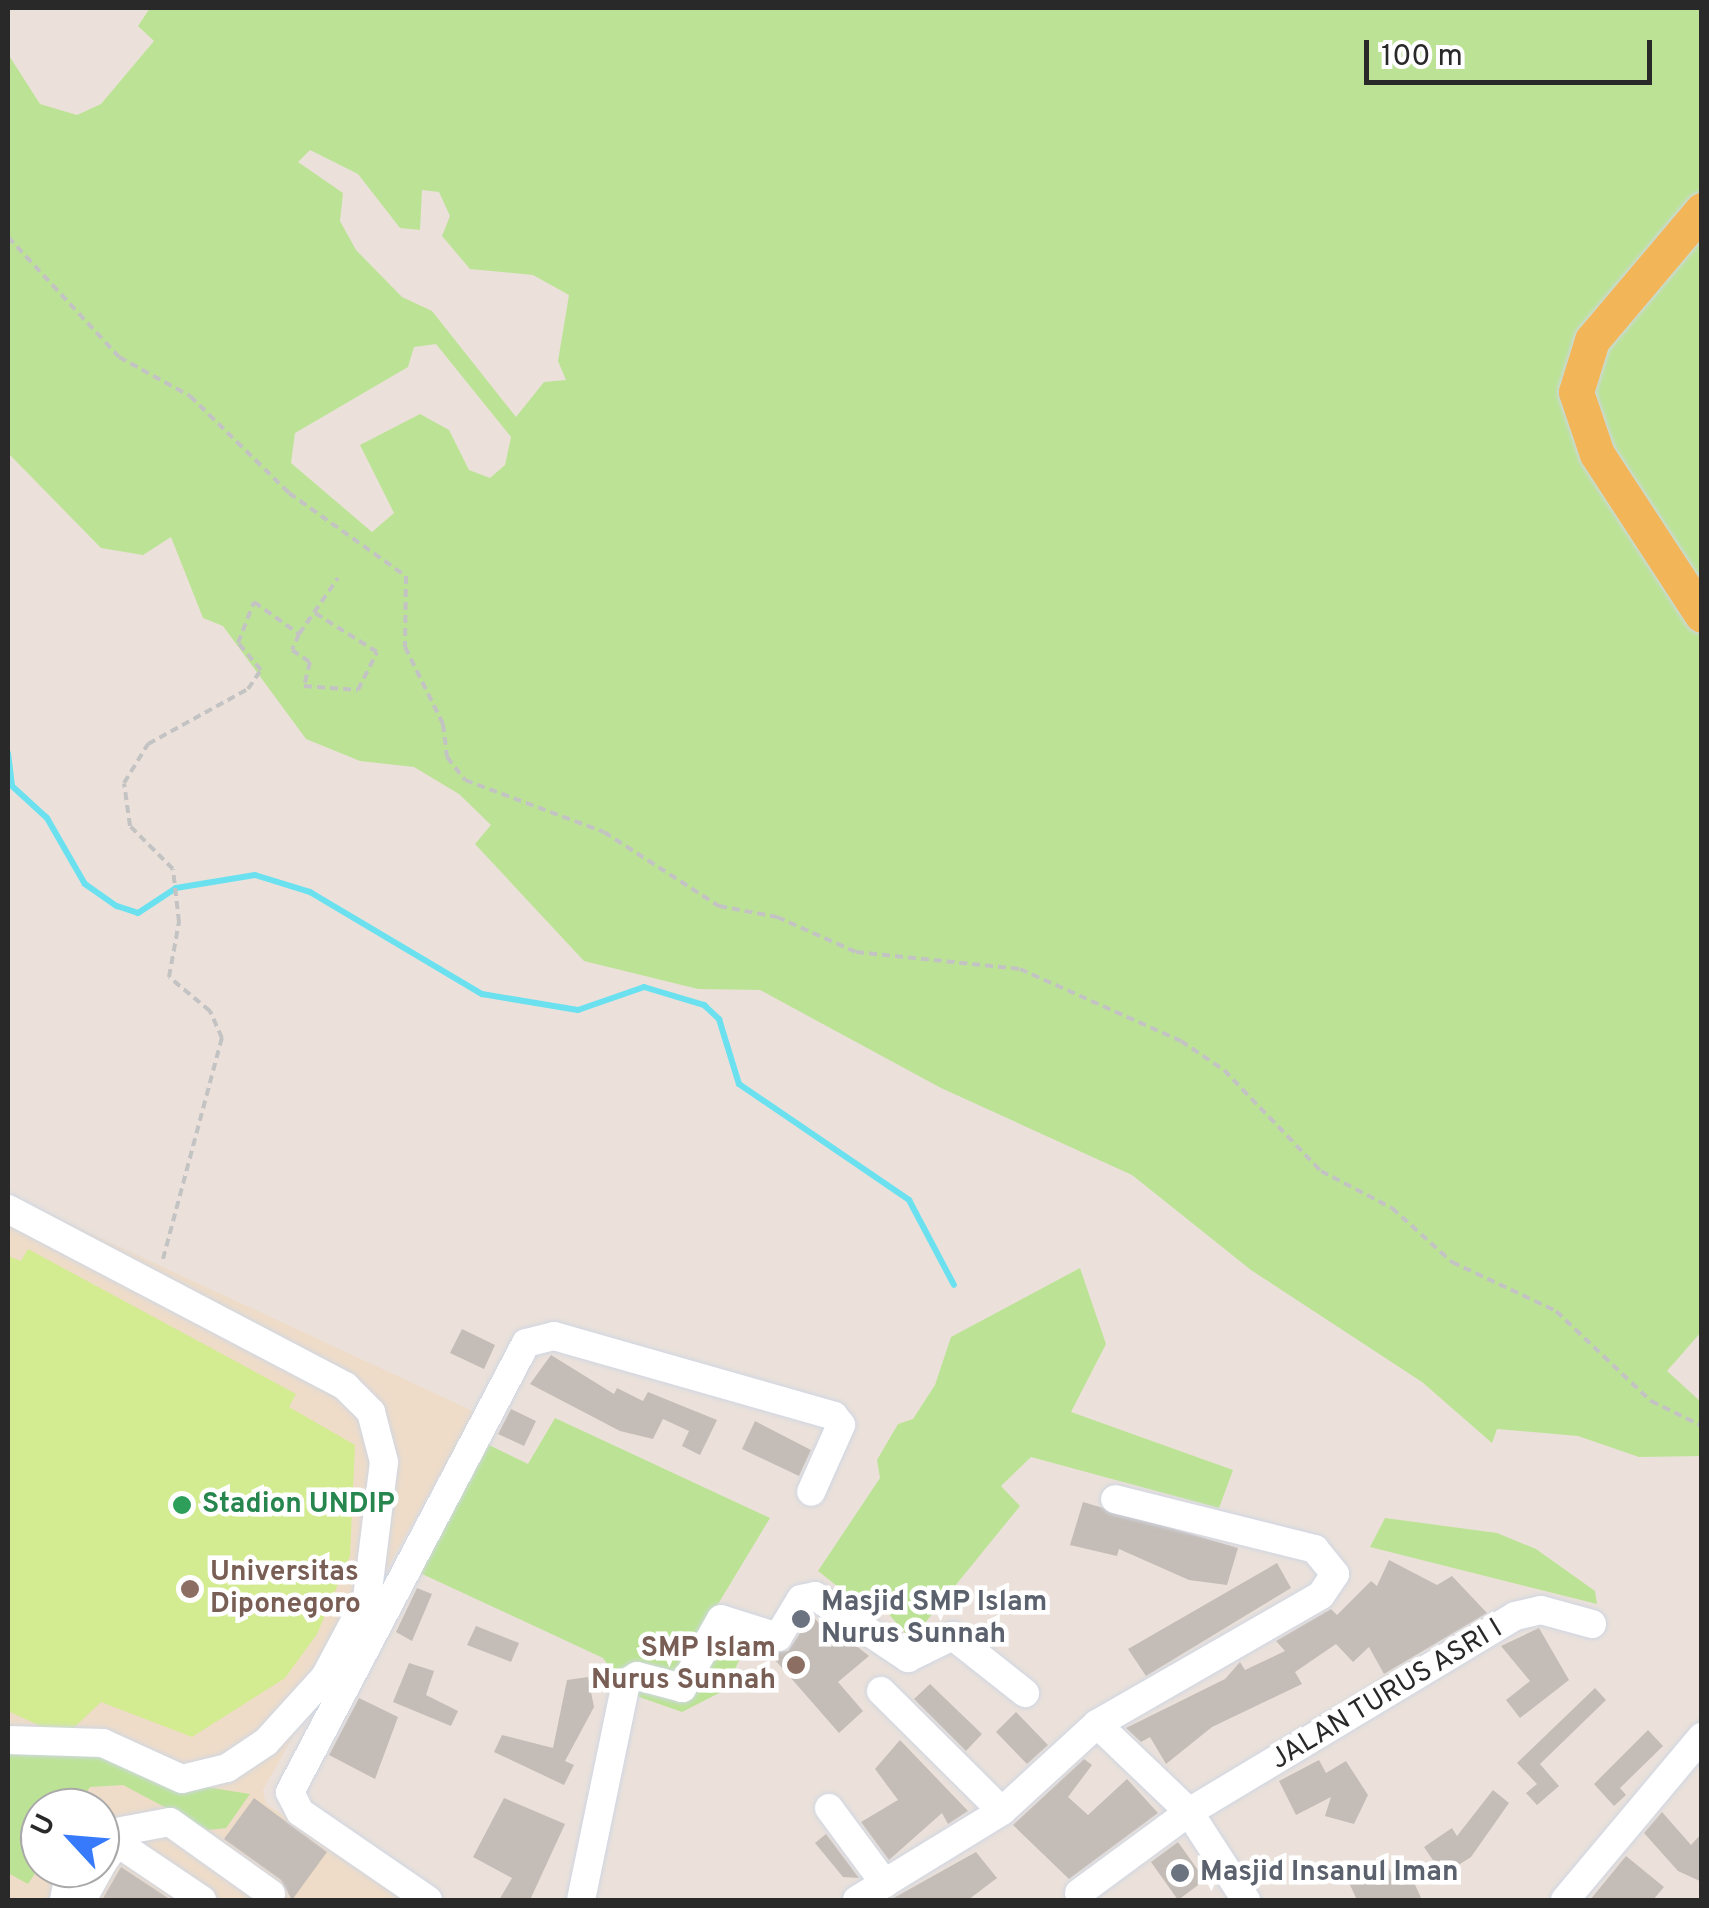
<!DOCTYPE html>
<style>
body{margin:0}
#map{position:relative;width:1709px;height:1908px;overflow:hidden;background:#ebe1da;font-family:Overpass,sans-serif}
div>[style]{position:absolute}
[style*='--x']{left:calc(var(--x)*1px);top:calc(var(--y)*1px);width:calc(var(--w)*1px);rotate:calc(var(--a)*1deg)}
.education>*{inset:0;background:#eedcc9}
.green>*{inset:0;background:#bce395}
.pitch>*{inset:0;background:#d3eb91}
.stream>*{height:6px;margin:-3px;padding:0 3px;transform-origin:3px;border-radius:3px;background:#6be1f0}
.building>*{inset:0;background:#c4bcb6}
.path>*{height:4px;margin-top:-2px;transform-origin:0;background:repeating-linear-gradient(90deg,#c3c3c3 0 8px,transparent 0 13px)}
.roads{filter:drop-shadow(0 0 2px #cfd6e2) drop-shadow(0 0 2px #cfd6e2)}
.minor>*{height:28px;margin:-14px;padding:0 14px;transform-origin:14px;border-radius:14px;background:#fff}
.major>*{height:35px;margin:-17.5px;padding:0 17.5px;transform-origin:17.5px;border-radius:17.5px;background:#f2b658}
.dots>*{width:28px;height:28px;translate:-50% -50%;box-sizing:border-box;border:5px solid #fff;border-radius:50%}
span{translate:-50% -50%;white-space:nowrap;text-align:center;line-height:1.15;-webkit-text-stroke:9px #fff;paint-order:stroke}
.leisure-label{font-size:28px;color:#27864d;font-weight:700}
.left{translate:0 -50%;text-align:left}
.education-label{font-size:28px;color:#785e54;font-weight:700}
.right{translate:-100% -50%;text-align:right}
.worship-label{font-size:28px;color:#5b616d;font-weight:700}
.street-label{font-size:28px;color:#292929}
.frame{position:absolute;inset:0;border:10px solid #292929;pointer-events:none}
.north{position:absolute;left:20px;top:1788px;width:100px;height:100px;box-sizing:border-box;background:#fff;border:2px solid #a9a9a9;border-radius:50%;rotate:296deg;font-size:28px;font-weight:700;line-height:40px;text-align:center;color:#292929}
.north::after{content:'';display:block;margin:auto;width:35px;height:45px;background:#377bfc;clip-path:polygon(50% 0,100% 100%,50% 72%,0 100%)}
.scale{position:absolute;left:1364px;top:40px;width:288px;height:45px;box-sizing:border-box;border:5px solid #292929;border-top:0;padding-left:12px;font-size:30px;line-height:35px;white-space:nowrap;color:#292929;-webkit-text-stroke:8px #fff;paint-order:stroke}
</style>
<div id="map">
<div class="education">
<i style="clip-path:polygon(evenodd,8px 1195px,475px 1412px,263px 1790px,266px 1804px,411px 1900px,8px 1900px,8px 1195px,40px 1808px,100px 1808px,100px 1868px,40px 1868px,40px 1808px)"></i>
</div>
<div class="green">
<i style="clip-path:polygon(evenodd,150px 8px,1701px 8px,1702px 1331px,1667px 1371px,1701px 1402px,1701px 1456px,1639px 1457px,1578px 1436px,1497px 1429px,1492px 1443px,1422px 1382px,1251px 1270px,1132px 1175px,941px 1088px,760px 990px,698px 989px,584px 961px,475px 844px,491px 825px,459px 794px,414px 767px,360px 761px,306px 739px,223px 626px,203px 618px,171px 537px,143px 555px,101px 548px,8px 453px,8px 54px,40px 104px,77px 115px,101px 104px,154px 41px,138px 26px,150px 8px,310px 150px,358px 174px,400px 228px,420px 230px,422px 190px,439px 192px,450px 216px,442px 236px,470px 269px,533px 275px,569px 295px,558px 361px,566px 380px,544px 382px,516px 417px,432px 311px,402px 297px,356px 250px,340px 221px,343px 193px,298px 162px,310px 150px,150px 8px,436px 344px,511px 437px,505px 465px,490px 478px,469px 470px,449px 430px,420px 414px,360px 445px,394px 513px,372px 532px,291px 463px,295px 433px,408px 367px,414px 347px,436px 344px)"></i>
<i style="clip-path:polygon(1080px 1268px,1106px 1344px,1071px 1412px,1233px 1470px,1219px 1508px,1031px 1457px,1001px 1486px,1020px 1506px,911px 1640px,881px 1605px,856px 1601px,818px 1571px,880px 1478px,877px 1460px,898px 1424px,913px 1419px,935px 1385px,951px 1337px)"></i>
<i style="clip-path:polygon(555px 1418px,770px 1518px,715px 1609px,753px 1631px,725px 1690px,682px 1712px,628px 1693px,603px 1658px,420px 1573px,489px 1445px,528px 1464px)"></i>
<i style="clip-path:polygon(1385px 1518px,1497px 1533px,1536px 1549px,1595px 1591px,1597px 1604px,1370px 1547px)"></i>
<i style="clip-path:polygon(8px 1724px,174px 1782px,250px 1794px,226px 1828px,208px 1830px,123px 1785px,90px 1787px,76px 1808px,40px 1808px,40px 1866px,28px 1884px,8px 1873px)"></i>
</div>
<div class="pitch">
<i style="clip-path:polygon(28px 1249px,296px 1394px,289px 1407px,355px 1445px,350px 1556px,317px 1634px,285px 1678px,192px 1737px,101px 1702px,64px 1737px,8px 1711px,8px 1256px,21px 1261px)"></i>
</div>
<div class="stream">
<i style="--x:8;--y:753;--w:33;--a:83"></i>
<i style="--x:12;--y:786;--w:47;--a:42.4"></i>
<i style="--x:47;--y:818;--w:76;--a:60.1"></i>
<i style="--x:85;--y:884;--w:39;--a:35"></i>
<i style="--x:117;--y:906;--w:22;--a:18"></i>
<i style="--x:138;--y:913;--w:45;--a:-33.3"></i>
<i style="--x:176;--y:888;--w:80;--a:-9.3"></i>
<i style="--x:255;--y:875;--w:58;--a:17.2"></i>
<i style="--x:310;--y:892;--w:200;--a:30.7"></i>
<i style="--x:482;--y:994;--w:97;--a:9.5"></i>
<i style="--x:578;--y:1010;--w:70;--a:-19.2"></i>
<i style="--x:644;--y:987;--w:63;--a:16.7"></i>
<i style="--x:704;--y:1005;--w:21;--a:43"></i>
<i style="--x:719;--y:1019;--w:68;--a:72.9"></i>
<i style="--x:739;--y:1084;--w:206;--a:34.3"></i>
<i style="--x:909;--y:1200;--w:96;--a:62.1"></i>
</div>
<div class="building">
<i style="clip-path:polygon(462px 1329px,495px 1345px,484px 1369px,450px 1353px)"></i>
<i style="clip-path:polygon(551px 1355px,614px 1394px,617px 1388px,643px 1401px,648px 1392px,717px 1420px,700px 1455px,682px 1446px,689px 1431px,663px 1419px,653px 1439px,620px 1431px,530px 1384px)"></i>
<i style="clip-path:polygon(511px 1409px,536px 1421px,524px 1446px,498px 1434px)"></i>
<i style="clip-path:polygon(755px 1421px,811px 1450px,799px 1476px,742px 1449px)"></i>
<i style="clip-path:polygon(1083px 1502px,1238px 1548px,1227px 1585px,1189px 1580px,1119px 1549px,1117px 1556px,1070px 1545px)"></i>
<i style="clip-path:polygon(1389px 1560px,1437px 1585px,1452px 1576px,1487px 1613px,1384px 1674px,1369px 1647px,1353px 1662px,1336px 1644px,1295px 1672px,1302px 1684px,1212px 1727px,1166px 1764px,1150px 1737px,1141px 1742px,1126px 1728px,1225px 1679px,1240px 1662px,1245px 1670px,1285px 1651px,1276px 1641px,1331px 1609px,1337px 1615px,1371px 1581px,1377px 1586px)"></i>
<i style="clip-path:polygon(1277px 1563px,1291px 1588px,1146px 1676px,1128px 1649px)"></i>
<i style="clip-path:polygon(417px 1588px,432px 1594px,412px 1641px,396px 1632px)"></i>
<i style="clip-path:polygon(812px 1615px,839px 1647px,848px 1639px,869px 1656px,838px 1682px,863px 1711px,839px 1733px,769px 1653px,788px 1651px)"></i>
<i style="clip-path:polygon(476px 1626px,519px 1643px,511px 1662px,467px 1645px)"></i>
<i style="clip-path:polygon(1539px 1628px,1569px 1680px,1520px 1718px,1506px 1700px,1530px 1681px,1501px 1646px)"></i>
<i style="clip-path:polygon(409px 1663px,434px 1671px,426px 1695px,458px 1711px,451px 1726px,393px 1702px)"></i>
<i style="clip-path:polygon(588px 1677px,594px 1707px,565px 1761px,574px 1765px,564px 1785px,494px 1752px,502px 1735px,553px 1748px,567px 1680px)"></i>
<i style="clip-path:polygon(930px 1684px,982px 1734px,966px 1751px,914px 1699px)"></i>
<i style="clip-path:polygon(1595px 1688px,1606px 1700px,1540px 1764px,1559px 1786px,1537px 1805px,1526px 1793px,1537px 1784px,1517px 1763px)"></i>
<i style="clip-path:polygon(359px 1698px,398px 1717px,375px 1779px,329px 1755px)"></i>
<i style="clip-path:polygon(1016px 1712px,1048px 1745px,1027px 1764px,996px 1732px)"></i>
<i style="clip-path:polygon(1648px 1730px,1663px 1746px,1620px 1788px,1626px 1795px,1614px 1806px,1594px 1784px)"></i>
<i style="clip-path:polygon(900px 1740px,968px 1811px,948px 1824px,942px 1813px,889px 1860px,861px 1822px,898px 1800px,875px 1769px)"></i>
<i style="clip-path:polygon(1084px 1759px,1092px 1765px,1068px 1797px,1088px 1815px,1127px 1779px,1158px 1813px,1069px 1879px,1013px 1825px)"></i>
<i style="clip-path:polygon(1319px 1760px,1326px 1773px,1346px 1761px,1368px 1795px,1354px 1824px,1325px 1816px,1331px 1797px,1296px 1815px,1279px 1781px)"></i>
<i style="clip-path:polygon(1493px 1790px,1509px 1803px,1471px 1857px,1443px 1875px,1424px 1847px,1452px 1828px,1457px 1836px)"></i>
<i style="clip-path:polygon(254px 1798px,327px 1852px,292px 1900px,281px 1880px,224px 1839px)"></i>
<i style="clip-path:polygon(504px 1798px,565px 1824px,530px 1900px,499px 1900px,512px 1878px,473px 1857px)"></i>
<i style="clip-path:polygon(1662px 1812px,1691px 1845px,1702px 1833px,1702px 1882px,1678px 1871px,1644px 1833px)"></i>
<i style="clip-path:polygon(826px 1834px,859px 1878px,843px 1877px,815px 1843px)"></i>
<i style="clip-path:polygon(1178px 1842px,1205px 1880px,1178px 1900px,1151px 1862px)"></i>
<i style="clip-path:polygon(976px 1852px,997px 1878px,968px 1900px,890px 1900px)"></i>
<i style="clip-path:polygon(1626px 1856px,1664px 1887px,1653px 1900px,1590px 1900px)"></i>
<i style="clip-path:polygon(1384px 1857px,1395px 1883px,1411px 1876px,1422px 1900px,1357px 1900px,1345px 1874px)"></i>
<i style="clip-path:polygon(121px 1867px,171px 1900px,102px 1900px)"></i>
</div>
<div class="path">
<i style="--x:8;--y:237;--w:163;--a:47.2"></i>
<i style="--x:119;--y:357;--w:81;--a:28.8"></i>
<i style="--x:190;--y:396;--w:139;--a:44.4"></i>
<i style="--x:289;--y:493;--w:143;--a:35.4"></i>
<i style="--x:406;--y:576;--w:71;--a:90.8"></i>
<i style="--x:405;--y:647;--w:86;--a:63.7"></i>
<i style="--x:443;--y:724;--w:33;--a:83"></i>
<i style="--x:447;--y:757;--w:29;--a:52"></i>
<i style="--x:465;--y:780;--w:148;--a:20.5"></i>
<i style="--x:604;--y:832;--w:137;--a:32.8"></i>
<i style="--x:719;--y:906;--w:59;--a:10.7"></i>
<i style="--x:777;--y:917;--w:86;--a:23.9"></i>
<i style="--x:856;--y:952;--w:165;--a:5.9"></i>
<i style="--x:1020;--y:969;--w:176;--a:24.1"></i>
<i style="--x:1181;--y:1041;--w:52;--a:34"></i>
<i style="--x:1224;--y:1070;--w:140;--a:46.2"></i>
<i style="--x:1321;--y:1171;--w:80;--a:27.5"></i>
<i style="--x:1392;--y:1208;--w:81;--a:42"></i>
<i style="--x:1452;--y:1262;--w:115;--a:25.2"></i>
<i style="--x:1556;--y:1311;--w:131;--a:43.5"></i>
<i style="--x:1651;--y:1401;--w:57;--a:26.1"></i>
<i style="--x:299;--y:634;--w:68;--a:-55.1"></i>
<i style="--x:163;--y:1259;--w:229;--a:-75.1"></i>
<i style="--x:222;--y:1038;--w:30;--a:-114"></i>
<i style="--x:210;--y:1011;--w:53;--a:-140.3"></i>
<i style="--x:169;--y:977;--w:56;--a:-79.7"></i>
<i style="--x:179;--y:922;--w:53;--a:-96.5"></i>
<i style="--x:173;--y:869;--w:61;--a:-135"></i>
<i style="--x:130;--y:826;--w:43;--a:-97.9"></i>
<i style="--x:124;--y:783;--w:46;--a:-58.4"></i>
<i style="--x:148;--y:744;--w:114;--a:-28.8"></i>
<i style="--x:248;--y:689;--w:23;--a:-56"></i>
<i style="--x:261;--y:670;--w:35;--a:-130"></i>
<i style="--x:238;--y:643;--w:44;--a:-68.7"></i>
<i style="--x:254;--y:602;--w:55;--a:35.4"></i>
<i style="--x:299;--y:634;--w:17;--a:114"></i>
<i style="--x:292;--y:650;--w:22;--a:34"></i>
<i style="--x:310;--y:662;--w:25;--a:104"></i>
<i style="--x:304;--y:686;--w:54;--a:4.2"></i>
<i style="--x:358;--y:690;--w:42;--a:-63.4"></i>
<i style="--x:377;--y:652;--w:73;--a:-147.8"></i>
</div>
<div class="roads">
<div class="minor">
<i style="--x:8;--y:1209;--w:381;--a:27.7"></i>
<i style="--x:345;--y:1386;--w:37;--a:45"></i>
<i style="--x:371;--y:1412;--w:52;--a:75.4"></i>
<i style="--x:384;--y:1462;--w:137;--a:97.1"></i>
<i style="--x:367;--y:1598;--w:89;--a:118"></i>
<i style="--x:325;--y:1677;--w:88;--a:132.2"></i>
<i style="--x:266;--y:1742;--w:47;--a:146.3"></i>
<i style="--x:227;--y:1768;--w:46;--a:166.3"></i>
<i style="--x:182;--y:1779;--w:87;--a:-155.5"></i>
<i style="--x:103;--y:1743;--w:95;--a:-178.2"></i>
<i style="--x:881;--y:1691;--w:170;--a:44.8"></i>
<i style="--x:1097;--y:1724;--w:258;--a:-29.9"></i>
<i style="--x:1321;--y:1595;--w:25;--a:-56"></i>
<i style="--x:1335;--y:1574;--w:32;--a:-129"></i>
<i style="--x:1315;--y:1549;--w:206;--a:-166"></i>
<i style="--x:829;--y:1808;--w:94;--a:53.6"></i>
<i style="--x:100;--y:1835;--w:71;--a:-10.5"></i>
<i style="--x:170;--y:1822;--w:124;--a:35.5"></i>
<i style="--x:100;--y:1867;--w:23;--a:-56"></i>
<i style="--x:113;--y:1848;--w:12;--a:0"></i>
<i style="--x:125;--y:1848;--w:93;--a:34"></i>
<i style="--x:1079;--y:1893;--w:137;--a:-36.4"></i>
<i style="--x:1189;--y:1812;--w:380;--a:-31"></i>
<i style="--x:1515;--y:1616;--w:27;--a:-13"></i>
<i style="--x:1541;--y:1610;--w:53;--a:15.4"></i>
<i style="--x:64;--y:1900;--w:33;--a:-79"></i>
<i style="--x:82;--y:1900;--w:37;--a:-61"></i>
<i style="--x:428;--y:1900;--w:155;--a:-145.5"></i>
<i style="--x:300;--y:1812;--w:22;--a:-117"></i>
<i style="--x:290;--y:1792;--w:507;--a:-62.27"></i>
<i style="--x:526;--y:1343;--w:29;--a:-14"></i>
<i style="--x:554;--y:1336;--w:291;--a:15.9"></i>
<i style="--x:834;--y:1416;--w:11;--a:52"></i>
<i style="--x:841;--y:1425;--w:73;--a:114.1"></i>
<i style="--x:581;--y:1900;--w:222;--a:-78.3"></i>
<i style="--x:626;--y:1683;--w:13;--a:-32"></i>
<i style="--x:637;--y:1676;--w:47;--a:14.9"></i>
<i style="--x:682;--y:1688;--w:79;--a:-60.5"></i>
<i style="--x:721;--y:1619;--w:60;--a:17.5"></i>
<i style="--x:778;--y:1637;--w:44;--a:-58.8"></i>
<i style="--x:801;--y:1599;--w:14;--a:-12"></i>
<i style="--x:815;--y:1596;--w:112;--a:33.7"></i>
<i style="--x:908;--y:1658;--w:50;--a:-26.1"></i>
<i style="--x:953;--y:1636;--w:92;--a:38.4"></i>
<i style="--x:857;--y:1900;--w:170;--a:-31.5"></i>
<i style="--x:1002;--y:1811;--w:129;--a:-42.5"></i>
<i style="--x:1097;--y:1724;--w:127;--a:43.7"></i>
<i style="--x:1189;--y:1812;--w:105;--a:57.1"></i>
<i style="--x:1565;--y:1900;--w:213;--a:-50"></i>
</div>
<div class="major">
<i style="--x:1702;--y:210;--w:170;--a:130.2"></i>
<i style="--x:1592;--y:340;--w:54;--a:107.1"></i>
<i style="--x:1576;--y:392;--w:65;--a:71.3"></i>
<i style="--x:1597;--y:454;--w:192;--a:56.9"></i>
</div>
</div>
<div class="dots">
<i style="left:182px;top:1505px;background:#2e9e5b"></i>
<i style="left:190px;top:1589px;background:#8d6e63"></i>
<i style="left:801px;top:1619px;background:#6b7280"></i>
<i style="left:796px;top:1665px;background:#8d6e63"></i>
<i style="left:1180px;top:1873px;background:#6b7280"></i>
</div>
<div class="leisure-label">
<span class="left" style="left:202px;top:1505px">Stadion UNDIP</span>
</div>
<div class="education-label">
<span class="left" style="left:210px;top:1589px">Universitas<br>Diponegoro</span>
<span class="right" style="left:776px;top:1665px">SMP Islam<br>Nurus Sunnah</span>
</div>
<div class="worship-label">
<span class="left" style="left:821px;top:1619px">Masjid SMP Islam<br>Nurus Sunnah</span>
<span class="left" style="left:1200px;top:1873px">Masjid Insanul Iman</span>
</div>
<div class="street-label">
<span style="left:1387px;top:1695px;rotate:-31deg">JALAN TURUS ASRI I</span>
</div>
<div class="frame"></div>
<div class="north">U</div>
<div class="scale">100 m</div>
</div>
